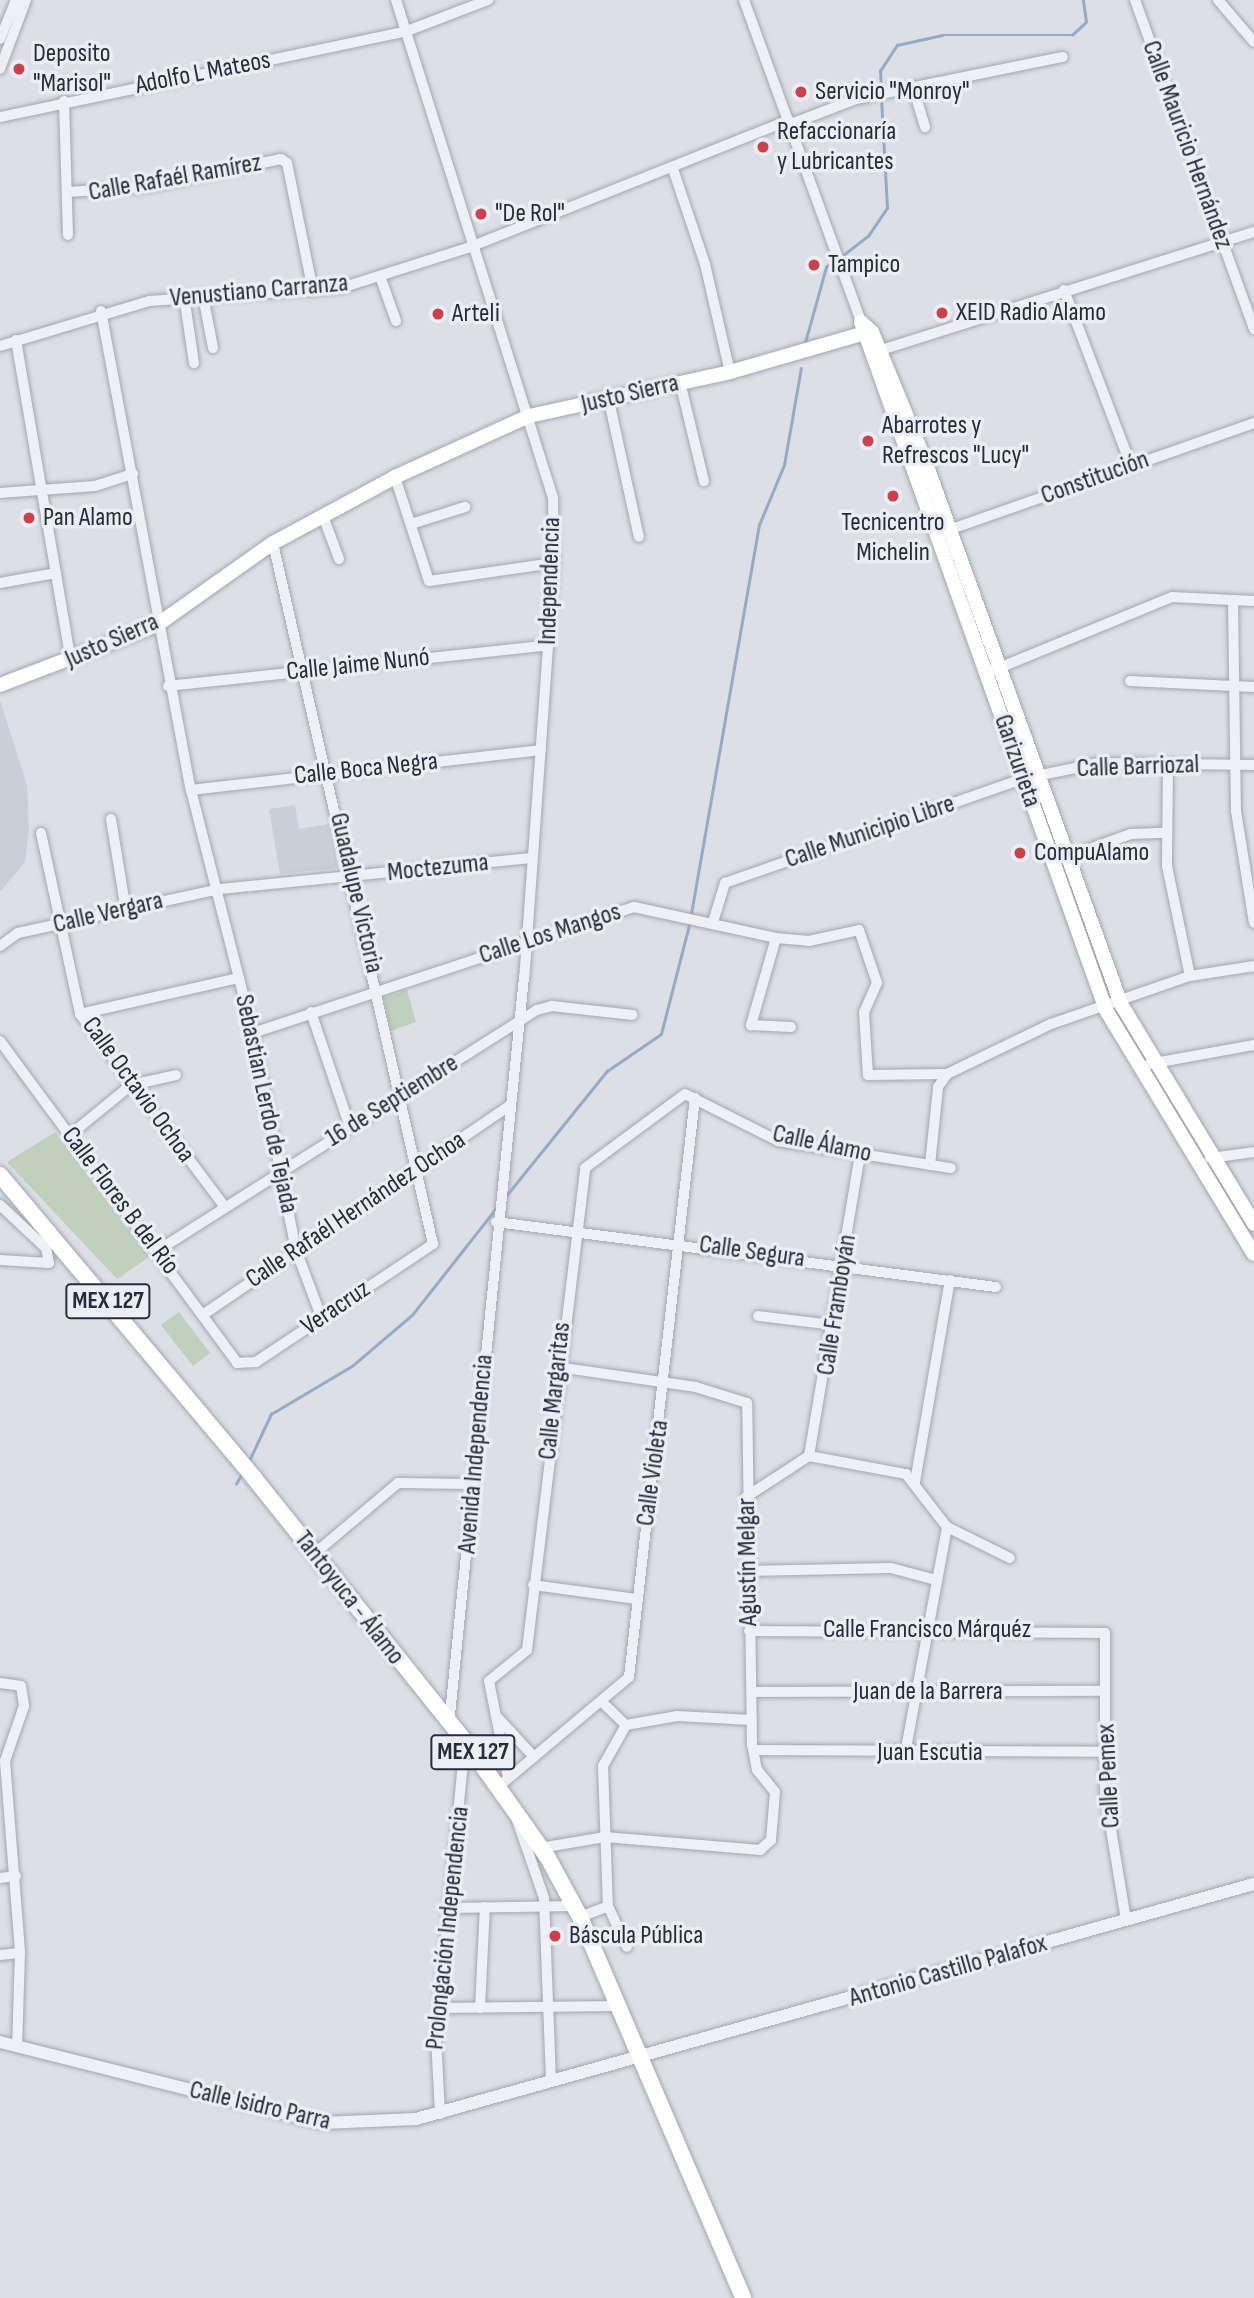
<!DOCTYPE html>
<meta charset="utf-8">
<style>
body{margin:0}
#map{position:relative;width:1254px;height:2298px;overflow:hidden;background:#dcdfe6;font-family:"Sofia Sans Condensed",sans-serif}
div>[style]{position:absolute}
[style*='--x']{left:calc(var(--x)*1px);top:calc(var(--y)*1px);width:calc(var(--w)*1px);rotate:calc(var(--a)*1deg)}
.built>*{inset:0;background:#caced8}
.green>*{inset:0;background:#c0d0bd}
.stream>*{height:2.5px;margin:-1.25px;padding:0 1.25px;transform-origin:1.25px;border-radius:1.25px;background:#96aac7}
.roads{filter:drop-shadow(0 0 2px #a2a6b0) drop-shadow(0 0 2px #a2a6b0)}
.minor>*{height:10px;margin:-5px;padding:0 5px;transform-origin:5px;border-radius:5px;background:#eff0f5}
.tertiary>*{height:12px;margin:-6px;padding:0 6px;transform-origin:6px;border-radius:6px;background:#eff0f5}
.secondary>*{height:14px;margin:-7px;padding:0 7px;transform-origin:7px;border-radius:7px;background:#fff}
.primary>*{height:16px;margin:-8px;padding:0 8px;transform-origin:8px;border-radius:8px;background:#fff}
.dots>*{width:19px;height:19px;translate:-50% -50%;box-sizing:border-box;border:4px solid #ebeef4;border-radius:50%}
span{translate:-50% -50%;white-space:nowrap;text-align:center;line-height:1.15;-webkit-text-stroke:7px #ebeef4;paint-order:stroke}
.shield-label span{padding:2px 5px;background:#ebeef4;border:2px solid;border-radius:5px;-webkit-text-stroke-width:0}
.shield-label{font-size:24px;color:#262c3c;font-weight:700}
.poi-label{font-size:26px;color:#262c3c}
.left{translate:0 -50%;text-align:left}
.street-label{font-size:26px;color:#262c3c}
</style>
<div id="map">
<div class="built">
<i style="clip-path:polygon(0 700px,27px 785px,29px 831px,25px 862px,0 892px)"></i>
<i style="clip-path:polygon(295px 805px,299px 829px,330px 824px,338px 868px,280px 874px,269px 809px)"></i>
</div>
<div class="green">
<i style="clip-path:polygon(407px 990px,416px 1022px,391px 1031px,384px 998px)"></i>
<i style="clip-path:polygon(55px 1132px,149px 1257px,117px 1279px,7px 1162px)"></i>
<i style="clip-path:polygon(179px 1312px,210px 1353px,193px 1366px,161px 1325px)"></i>
</div>
<div class="stream">
<i style="--x:881;--y:90;--w:19;--a:-93"></i>
<i style="--x:880;--y:71;--w:31;--a:-57"></i>
<i style="--x:897;--y:45;--w:46;--a:-12.5"></i>
<i style="--x:942;--y:35;--w:130;--a:0"></i>
<i style="--x:1072;--y:35;--w:19;--a:-43"></i>
<i style="--x:1086;--y:22;--w:22;--a:-98"></i>
<i style="--x:842;--y:256;--w:33;--a:-38"></i>
<i style="--x:868;--y:236;--w:34;--a:-56"></i>
<i style="--x:887;--y:208;--w:111;--a:-93.1"></i>
<i style="--x:804;--y:346;--w:82;--a:-74.4"></i>
<i style="--x:826;--y:267;--w:13;--a:-39"></i>
<i style="--x:691;--y:914;--w:395;--a:-80.1"></i>
<i style="--x:759;--y:525;--w:65;--a:-67.4"></i>
<i style="--x:784;--y:465;--w:98;--a:-80.1"></i>
<i style="--x:506;--y:1196;--w:161;--a:-51.1"></i>
<i style="--x:607;--y:1071;--w:65;--a:-34.4"></i>
<i style="--x:661;--y:1034;--w:117;--a:-75.6"></i>
<i style="--x:248;--y:1463;--w:54;--a:-64.9"></i>
<i style="--x:271;--y:1414;--w:94;--a:-30.7"></i>
<i style="--x:352;--y:1366;--w:79;--a:-40.4"></i>
<i style="--x:412;--y:1315;--w:137;--a:-51.8"></i>
<i style="--x:236;--y:1484;--w:14;--a:-60"></i>
</div>
<div class="roads">
<div class="minor">
<i style="--x:396;--y:0;--w:522;--a:72.5"></i>
<i style="--x:553;--y:498;--w:65;--a:89.1"></i>
<i style="--x:554;--y:563;--w:415;--a:94.1"></i>
<i style="--x:524;--y:977;--w:751;--a:95.73"></i>
<i style="--x:744;--y:0;--w:343;--a:70"></i>
<i style="--x:1135;--y:0;--w:350;--a:70.1"></i>
<i style="--x:1218;--y:0;--w:55;--a:49.4"></i>
<i style="--x:0;--y:39;--w:42;--a:-67.7"></i>
<i style="--x:0;--y:69;--w:74;--a:-69.4"></i>
<i style="--x:913;--y:87;--w:42;--a:73.3"></i>
<i style="--x:64;--y:101;--w:134;--a:88.3"></i>
<i style="--x:0;--y:117;--w:416;--a:-11.9"></i>
<i style="--x:407;--y:31;--w:87;--a:-20.9"></i>
<i style="--x:791;--y:124;--w:70;--a:-21"></i>
<i style="--x:856;--y:99;--w:211;--a:-11.5"></i>
<i style="--x:673;--y:169;--w:100;--a:71.4"></i>
<i style="--x:705;--y:264;--w:111;--a:77"></i>
<i style="--x:67;--y:192;--w:79;--a:-3.6"></i>
<i style="--x:146;--y:187;--w:138;--a:-11.7"></i>
<i style="--x:281;--y:159;--w:7;--a:34"></i>
<i style="--x:287;--y:163;--w:131;--a:78.5"></i>
<i style="--x:380;--y:276;--w:48;--a:70.4"></i>
<i style="--x:1064;--y:290;--w:187;--a:69.1"></i>
<i style="--x:184;--y:296;--w:68;--a:81.5"></i>
<i style="--x:203;--y:296;--w:53;--a:79.1"></i>
<i style="--x:101;--y:311;--w:487;--a:79.4"></i>
<i style="--x:191;--y:790;--w:251;--a:75.7"></i>
<i style="--x:253;--y:1033;--w:221;--a:78.8"></i>
<i style="--x:296;--y:1250;--w:71;--a:69.3"></i>
<i style="--x:16;--y:340;--w:326;--a:80.3"></i>
<i style="--x:0;--y:346;--w:156;--a:-16.8"></i>
<i style="--x:149;--y:301;--w:192;--a:-3.9"></i>
<i style="--x:341;--y:288;--w:135;--a:-17.6"></i>
<i style="--x:470;--y:247;--w:343;--a:-21.7"></i>
<i style="--x:875;--y:352;--w:398;--a:-17.6"></i>
<i style="--x:680;--y:382;--w:102;--a:76.4"></i>
<i style="--x:609;--y:401;--w:139;--a:77.6"></i>
<i style="--x:395;--y:477;--w:109;--a:71.9"></i>
<i style="--x:429;--y:581;--w:126;--a:-8.2"></i>
<i style="--x:0;--y:493;--w:95;--a:-4.2"></i>
<i style="--x:95;--y:486;--w:40;--a:-18"></i>
<i style="--x:323;--y:516;--w:46;--a:69.6"></i>
<i style="--x:411;--y:524;--w:57;--a:-17.5"></i>
<i style="--x:943;--y:532;--w:330;--a:-19.3"></i>
<i style="--x:0;--y:583;--w:57;--a:-10.1"></i>
<i style="--x:1233;--y:600;--w:211;--a:89.2"></i>
<i style="--x:1236;--y:811;--w:113;--a:80.9"></i>
<i style="--x:994;--y:670;--w:192;--a:-22.3"></i>
<i style="--x:1172;--y:597;--w:82;--a:2.8"></i>
<i style="--x:1130;--y:681;--w:124;--a:2.8"></i>
<i style="--x:168;--y:686;--w:383;--a:-6.1"></i>
<i style="--x:1168;--y:764;--w:102;--a:90.6"></i>
<i style="--x:1167;--y:866;--w:112;--a:78.2"></i>
<i style="--x:191;--y:790;--w:352;--a:-6.5"></i>
<i style="--x:111;--y:819;--w:93;--a:80.7"></i>
<i style="--x:41;--y:833;--w:185;--a:77.8"></i>
<i style="--x:80;--y:1014;--w:241;--a:53.1"></i>
<i style="--x:1067;--y:857;--w:68;--a:-19.8"></i>
<i style="--x:1131;--y:834;--w:33;--a:-2"></i>
<i style="--x:713;--y:922;--w:41;--a:-72.9"></i>
<i style="--x:725;--y:883;--w:315;--a:-19.3"></i>
<i style="--x:1022;--y:779;--w:79;--a:-11.7"></i>
<i style="--x:1099;--y:763;--w:155;--a:0.7"></i>
<i style="--x:776;--y:938;--w:91;--a:106"></i>
<i style="--x:751;--y:1025;--w:40;--a:2.9"></i>
<i style="--x:0;--y:946;--w:22;--a:-36"></i>
<i style="--x:18;--y:933;--w:207;--a:-12.3"></i>
<i style="--x:220;--y:889;--w:313;--a:-5.7"></i>
<i style="--x:311;--y:1012;--w:121;--a:71.3"></i>
<i style="--x:80;--y:1014;--w:163;--a:-12.8"></i>
<i style="--x:253;--y:1033;--w:401;--a:-18.3"></i>
<i style="--x:634;--y:907;--w:145;--a:12.3"></i>
<i style="--x:776;--y:938;--w:33;--a:5"></i>
<i style="--x:809;--y:941;--w:51;--a:-12.4"></i>
<i style="--x:859;--y:930;--w:56;--a:71.2"></i>
<i style="--x:877;--y:983;--w:32;--a:114"></i>
<i style="--x:864;--y:1012;--w:63;--a:86.4"></i>
<i style="--x:868;--y:1075;--w:79;--a:-0.7"></i>
<i style="--x:0;--y:1041;--w:400;--a:53.6"></i>
<i style="--x:237;--y:1363;--w:19;--a:-3"></i>
<i style="--x:256;--y:1362;--w:213;--a:-33.7"></i>
<i style="--x:433;--y:1244;--w:719;--a:-102.86"></i>
<i style="--x:1149;--y:1064;--w:107;--a:-10.3"></i>
<i style="--x:70;--y:1135;--w:79;--a:-39.3"></i>
<i style="--x:131;--y:1085;--w:46;--a:-12.5"></i>
<i style="--x:1210;--y:1158;--w:44;--a:-7.8"></i>
<i style="--x:930;--y:1165;--w:78;--a:-84.1"></i>
<i style="--x:938;--y:1087;--w:16;--a:-55"></i>
<i style="--x:947;--y:1074;--w:115;--a:-25.7"></i>
<i style="--x:1051;--y:1024;--w:147;--a:-19.1"></i>
<i style="--x:1190;--y:976;--w:65;--a:-8.9"></i>
<i style="--x:0;--y:1205;--w:63;--a:43.1"></i>
<i style="--x:46;--y:1248;--w:15;--a:79"></i>
<i style="--x:49;--y:1263;--w:49;--a:-176.5"></i>
<i style="--x:496;--y:1222;--w:504;--a:7.41"></i>
<i style="--x:157;--y:1251;--w:450;--a:-32.4"></i>
<i style="--x:537;--y:1010;--w:16;--a:-15"></i>
<i style="--x:552;--y:1006;--w:81;--a:6.3"></i>
<i style="--x:204;--y:1314;--w:369;--a:-34.3"></i>
<i style="--x:758;--y:1316;--w:76;--a:6.8"></i>
<i style="--x:809;--y:1456;--w:307;--a:-80.4"></i>
<i style="--x:809;--y:1456;--w:99;--a:10.5"></i>
<i style="--x:906;--y:1474;--w:67;--a:52.3"></i>
<i style="--x:947;--y:1527;--w:70;--a:26.2"></i>
<i style="--x:915;--y:1482;--w:205;--a:-80.2"></i>
<i style="--x:746;--y:1497;--w:75;--a:-33.1"></i>
<i style="--x:314;--y:1554;--w:110;--a:-40.2"></i>
<i style="--x:398;--y:1483;--w:75;--a:0.8"></i>
<i style="--x:747;--y:1571;--w:144;--a:-1.2"></i>
<i style="--x:891;--y:1568;--w:47;--a:14.9"></i>
<i style="--x:533;--y:1585;--w:105;--a:7.7"></i>
<i style="--x:749;--y:1631;--w:356;--a:0.3"></i>
<i style="--x:1105;--y:1633;--w:160;--a:90"></i>
<i style="--x:1105;--y:1793;--w:129;--a:80.6"></i>
<i style="--x:0;--y:1683;--w:21;--a:8"></i>
<i style="--x:21;--y:1686;--w:20;--a:81"></i>
<i style="--x:24;--y:1706;--w:58;--a:109.1"></i>
<i style="--x:5;--y:1761;--w:193;--a:85.5"></i>
<i style="--x:20;--y:1953;--w:93;--a:91.8"></i>
<i style="--x:752;--y:1692;--w:353;--a:-0.2"></i>
<i style="--x:603;--y:1703;--w:32;--a:44"></i>
<i style="--x:498;--y:1718;--w:53;--a:47.3"></i>
<i style="--x:626;--y:1725;--w:47;--a:119.3"></i>
<i style="--x:603;--y:1766;--w:140;--a:88"></i>
<i style="--x:608;--y:1906;--w:45;--a:65.1"></i>
<i style="--x:626;--y:1725;--w:52;--a:-10"></i>
<i style="--x:677;--y:1716;--w:75;--a:3.1"></i>
<i style="--x:755;--y:1750;--w:350;--a:0.3"></i>
<i style="--x:905;--y:1754;--w:231;--a:-79.5"></i>
<i style="--x:508;--y:1777;--w:98;--a:-101.2"></i>
<i style="--x:489;--y:1681;--w:49;--a:-39.2"></i>
<i style="--x:527;--y:1650;--w:485;--a:-83.1"></i>
<i style="--x:585;--y:1168;--w:124;--a:-36.5"></i>
<i style="--x:685;--y:1094;--w:104;--a:26.8"></i>
<i style="--x:778;--y:1141;--w:175;--a:8.9"></i>
<i style="--x:504;--y:1782;--w:163;--a:-40"></i>
<i style="--x:629;--y:1677;--w:583;--a:-83.5"></i>
<i style="--x:517;--y:1820;--w:83;--a:70.9"></i>
<i style="--x:544;--y:1898;--w:183;--a:87.8"></i>
<i style="--x:540;--y:1848;--w:66;--a:-9.6"></i>
<i style="--x:605;--y:1837;--w:156;--a:4.8"></i>
<i style="--x:760;--y:1850;--w:15;--a:-42"></i>
<i style="--x:771;--y:1840;--w:48;--a:-85.2"></i>
<i style="--x:775;--y:1792;--w:28;--a:-129"></i>
<i style="--x:757;--y:1770;--w:25;--a:-101"></i>
<i style="--x:752;--y:1745;--w:342;--a:-90.8"></i>
<i style="--x:747;--y:1403;--w:53;--a:-162.6"></i>
<i style="--x:696;--y:1387;--w:139;--a:-171.8"></i>
<i style="--x:0;--y:1878;--w:16;--a:-7"></i>
<i style="--x:451;--y:1908;--w:123;--a:-0.9"></i>
<i style="--x:580;--y:1917;--w:30;--a:-21"></i>
<i style="--x:0;--y:1955;--w:20;--a:-6"></i>
<i style="--x:439;--y:2008;--w:178;--a:-0.6"></i>
<i style="--x:480;--y:2008;--w:101;--a:-87.2"></i>
<i style="--x:440;--y:2114;--w:76;--a:-93"></i>
<i style="--x:436;--y:2038;--w:298;--a:-84.4"></i>
</div>
<div class="tertiary">
<i style="--x:0;--y:2042;--w:333;--a:14.1"></i>
<i style="--x:323;--y:2123;--w:93;--a:-2.5"></i>
<i style="--x:416;--y:2119;--w:870;--a:-15.67"></i>
</div>
<div class="secondary">
<i style="--x:861;--y:322;--w:730;--a:70.4"></i>
<i style="--x:1106;--y:1010;--w:285;--a:58.8"></i>
<i style="--x:861;--y:322;--w:15;--a:42"></i>
<i style="--x:872;--y:332;--w:136;--a:67.6"></i>
<i style="--x:924;--y:458;--w:580;--a:70.16"></i>
<i style="--x:1121;--y:1004;--w:257;--a:58.8"></i>
<i style="--x:0;--y:685;--w:168;--a:-20.9"></i>
<i style="--x:157;--y:625;--w:142;--a:-35.3"></i>
<i style="--x:273;--y:543;--w:139;--a:-28.4"></i>
<i style="--x:395;--y:477;--w:147;--a:-24.5"></i>
<i style="--x:529;--y:416;--w:206;--a:-12.3"></i>
<i style="--x:730;--y:372;--w:145;--a:-16.1"></i>
</div>
<div class="primary">
<i style="--x:0;--y:1175;--w:395;--a:50"></i>
<i style="--x:254;--y:1478;--w:337;--a:51.3"></i>
<i style="--x:465;--y:1741;--w:143;--a:54.6"></i>
<i style="--x:548;--y:1858;--w:67;--a:61.5"></i>
<i style="--x:580;--y:1917;--w:414;--a:66.8"></i>
</div>
</div>
<div class="dots">
<i style="left:19px;top:69px;background:#cd3f49"></i>
<i style="left:801px;top:92px;background:#cd3f49"></i>
<i style="left:763px;top:147px;background:#cd3f49"></i>
<i style="left:481px;top:214px;background:#cd3f49"></i>
<i style="left:814px;top:265px;background:#cd3f49"></i>
<i style="left:942px;top:313px;background:#cd3f49"></i>
<i style="left:438px;top:314px;background:#cd3f49"></i>
<i style="left:868px;top:441px;background:#cd3f49"></i>
<i style="left:893px;top:496px;background:#cd3f49"></i>
<i style="left:29px;top:518px;background:#cd3f49"></i>
<i style="left:1020px;top:853px;background:#cd3f49"></i>
<i style="left:555px;top:1936px;background:#cd3f49"></i>
</div>
<div class="shield-label">
<span style="left:108px;top:1301px">MEX 127</span>
<span style="left:473px;top:1752px">MEX 127</span>
</div>
<div class="poi-label">
<span class="left" style="left:33px;top:69px">Deposito<br>"Marisol"</span>
<span class="left" style="left:815px;top:92px">Servicio "Monroy"</span>
<span class="left" style="left:777px;top:147px">Refaccionaría<br>y Lubricantes</span>
<span class="left" style="left:495px;top:214px">"De Rol"</span>
<span class="left" style="left:828px;top:265px">Tampico</span>
<span class="left" style="left:956px;top:313px">XEID Radio Alamo</span>
<span class="left" style="left:452px;top:314px">Arteli</span>
<span class="left" style="left:882px;top:441px">Abarrotes y<br>Refrescos "Lucy"</span>
<span class="left" style="left:43px;top:518px">Pan Alamo</span>
<span style="left:893px;top:538px">Tecnicentro<br>Michelin</span>
<span class="left" style="left:1034px;top:853px">CompuAlamo</span>
<span class="left" style="left:569px;top:1936px">Báscula Pública</span>
</div>
<div class="street-label">
<span style="left:203px;top:73px;rotate:-11deg">Adolfo L Mateos</span>
<span style="left:1187px;top:145px;rotate:70deg">Calle Mauricio Hernández</span>
<span style="left:175px;top:178px;rotate:-10deg">Calle Rafaél Ramírez</span>
<span style="left:259px;top:291px;rotate:-5deg">Venustiano Carranza</span>
<span style="left:630px;top:394px;rotate:-13deg">Justo Sierra</span>
<span style="left:1095px;top:478px;rotate:-20deg">Constitución</span>
<span style="left:550px;top:581px;rotate:-88deg">Independencia</span>
<span style="left:112px;top:641px;rotate:-24deg">Justo Sierra</span>
<span style="left:358px;top:665px;rotate:-6deg">Calle Jaime Nunó</span>
<span style="left:1017px;top:761px;rotate:71deg">Garizurieta</span>
<span style="left:1138px;top:767px;rotate:-2deg">Calle Barriozal</span>
<span style="left:366px;top:769px;rotate:-6deg">Calle Boca Negra</span>
<span style="left:870px;top:832px;rotate:-19deg">Calle Municipio Libre</span>
<span style="left:438px;top:868px;rotate:-6deg">Moctezuma</span>
<span style="left:356px;top:893px;rotate:77deg">Guadalupe Victoria</span>
<span style="left:108px;top:913px;rotate:-13deg">Calle Vergara</span>
<span style="left:550px;top:934px;rotate:-18deg">Calle Los Mangos</span>
<span style="left:138px;top:1090px;rotate:54deg">Calle Octavio Ochoa</span>
<span style="left:392px;top:1101px;rotate:-32deg">16 de Septiembre</span>
<span style="left:266px;top:1104px;rotate:78deg">Sebastian Lerdo de Tejada</span>
<span style="left:822px;top:1144px;rotate:12deg">Calle Álamo</span>
<span style="left:120px;top:1201px;rotate:53deg">Calle Flores B del Río</span>
<span style="left:356px;top:1210px;rotate:-34deg">Calle Rafaél Hernández Ochoa</span>
<span style="left:752px;top:1252px;rotate:8deg">Calle Segura</span>
<span style="left:837px;top:1305px;rotate:-81deg">Calle Framboyán</span>
<span style="left:336px;top:1308px;rotate:-34deg">Veracruz</span>
<span style="left:555px;top:1391px;rotate:-84deg">Calle Margaritas</span>
<span style="left:476px;top:1454px;rotate:-85deg">Avenida Independencia</span>
<span style="left:653px;top:1473px;rotate:-82deg">Calle Violeta</span>
<span style="left:748px;top:1562px;rotate:-91deg">Agustín Melgar</span>
<span style="left:349px;top:1598px;rotate:52deg">Tantoyuca - Álamo</span>
<span style="left:927px;top:1630px">Calle Francisco Márquéz</span>
<span style="left:928px;top:1692px">Juan de la Barrera</span>
<span style="left:930px;top:1753px">Juan Escutia</span>
<span style="left:1109px;top:1776px;rotate:-93deg">Calle Pemex</span>
<span style="left:448px;top:1928px;rotate:-84deg">Prolongación Independencia</span>
<span style="left:948px;top:1971px;rotate:-16deg">Antonio Castillo Palafox</span>
<span style="left:260px;top:2106px;rotate:13deg">Calle Isidro Parra</span>
</div>
</div>
